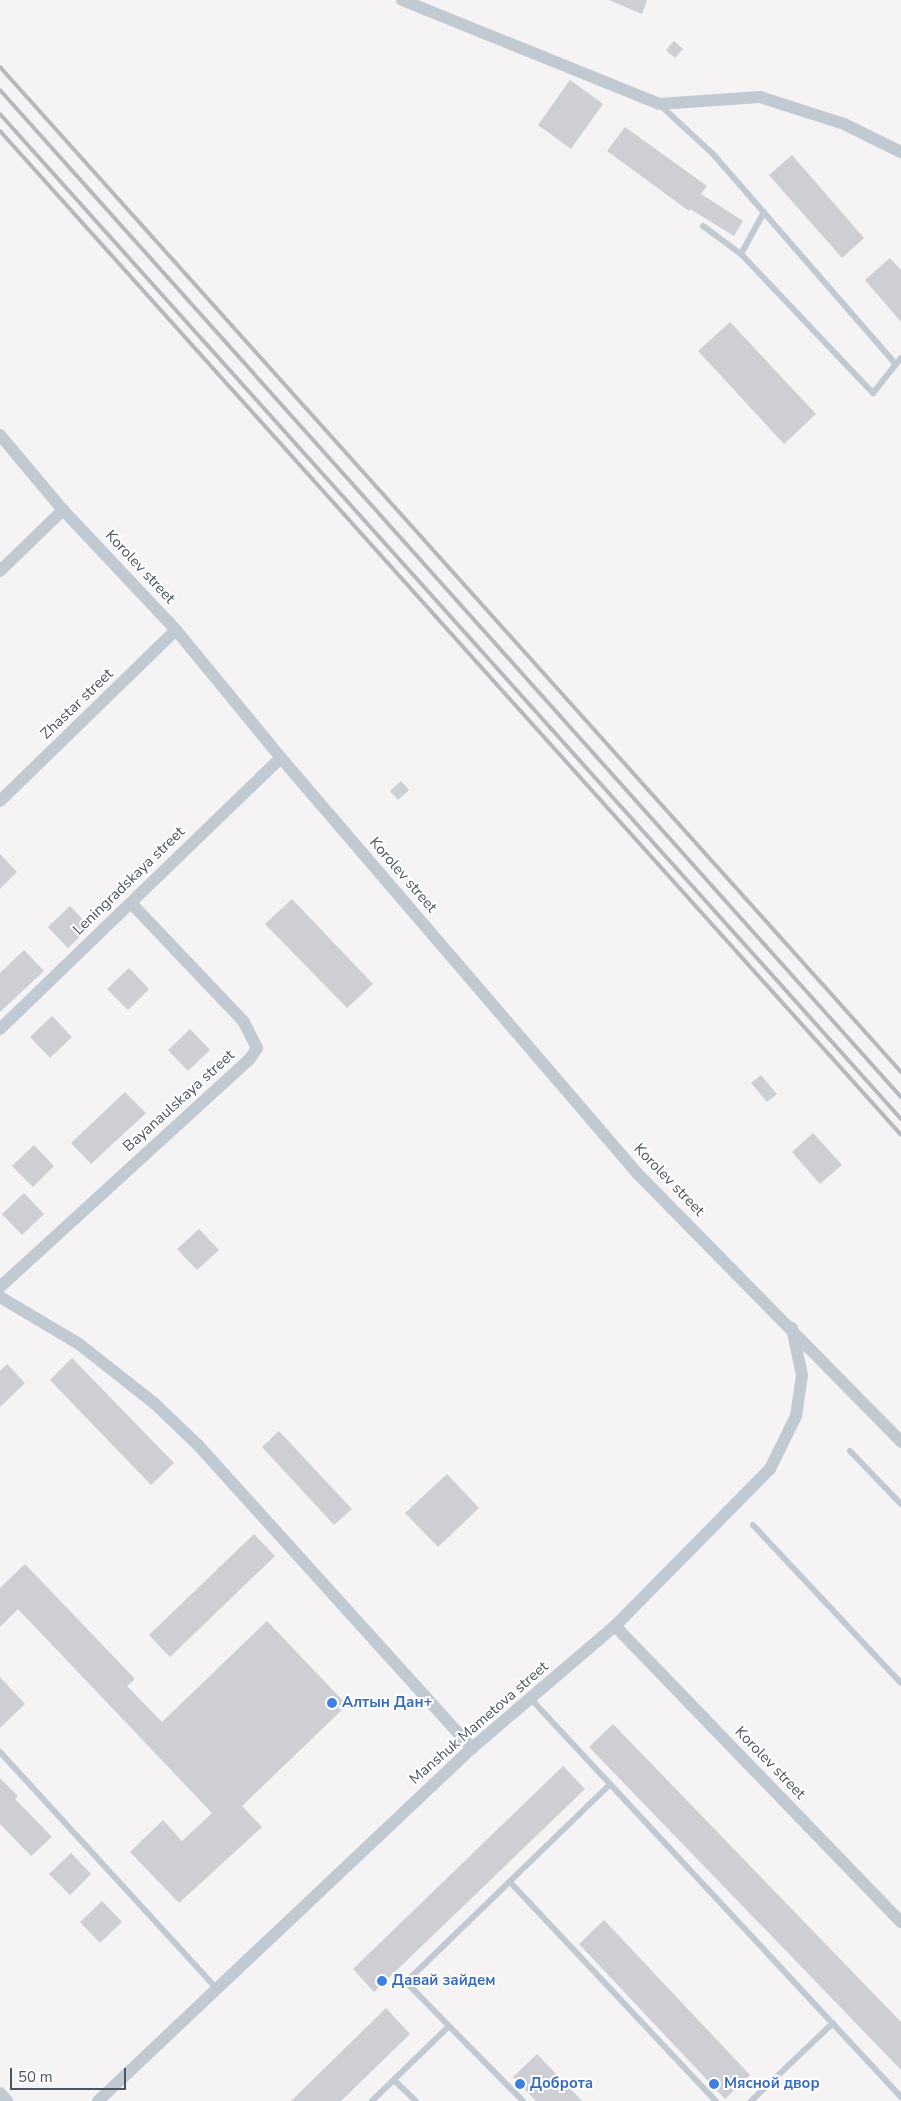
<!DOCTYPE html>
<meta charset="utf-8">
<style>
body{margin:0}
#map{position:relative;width:901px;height:2101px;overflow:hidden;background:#f5f3f3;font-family:"Nunito Sans",sans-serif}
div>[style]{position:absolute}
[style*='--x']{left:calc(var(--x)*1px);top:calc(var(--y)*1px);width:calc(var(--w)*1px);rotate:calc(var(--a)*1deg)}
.building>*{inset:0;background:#cdcfd5}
.lane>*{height:6px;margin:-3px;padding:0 3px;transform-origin:3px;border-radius:3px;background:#c1cad2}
.street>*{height:12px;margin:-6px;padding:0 6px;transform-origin:6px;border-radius:6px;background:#c1cad2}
.rail>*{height:4px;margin:-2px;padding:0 2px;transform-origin:2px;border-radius:2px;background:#b5b8bd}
.dots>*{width:14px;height:14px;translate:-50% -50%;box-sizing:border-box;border:2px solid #fff;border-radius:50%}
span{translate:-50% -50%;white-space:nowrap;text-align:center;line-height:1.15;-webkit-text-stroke:4px #fff;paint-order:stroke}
.street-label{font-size:15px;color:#4a5661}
.shop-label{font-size:15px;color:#366cbe;font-weight:700}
.left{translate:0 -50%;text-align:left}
.scale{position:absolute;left:10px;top:2068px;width:116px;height:22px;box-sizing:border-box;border:2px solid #4a5661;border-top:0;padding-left:6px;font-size:15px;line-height:18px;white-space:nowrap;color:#4a5661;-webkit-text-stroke:4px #fff;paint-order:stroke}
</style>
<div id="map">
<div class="building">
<i style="clip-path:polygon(609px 0,647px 0,642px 14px)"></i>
<i style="clip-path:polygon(674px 41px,683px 49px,675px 58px,666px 50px)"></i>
<i style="clip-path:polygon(570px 80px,603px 104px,571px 149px,538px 125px)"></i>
<i style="clip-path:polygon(625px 127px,707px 186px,701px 194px,743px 221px,734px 236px,690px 209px,689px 211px,607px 151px)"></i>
<i style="clip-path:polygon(792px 155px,864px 238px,842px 258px,769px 175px)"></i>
<i style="clip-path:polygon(890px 258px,901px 270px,901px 322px,865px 280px)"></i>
<i style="clip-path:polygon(730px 322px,816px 414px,784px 444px,698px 351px)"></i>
<i style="clip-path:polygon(401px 781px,409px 790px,398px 800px,390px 791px)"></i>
<i style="clip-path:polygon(0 854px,17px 872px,0 889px)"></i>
<i style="clip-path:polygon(292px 899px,373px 984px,347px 1008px,265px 924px)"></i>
<i style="clip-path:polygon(70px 906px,90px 927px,68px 948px,48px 927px)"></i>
<i style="clip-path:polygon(24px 950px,44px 971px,0 1012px,0 973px)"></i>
<i style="clip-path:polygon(129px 968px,149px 989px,128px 1010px,107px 989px)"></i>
<i style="clip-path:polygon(52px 1016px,72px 1037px,50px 1058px,30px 1037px)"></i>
<i style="clip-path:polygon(190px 1029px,210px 1050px,188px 1071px,168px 1050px)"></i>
<i style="clip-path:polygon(761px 1075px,777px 1094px,767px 1102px,751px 1083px)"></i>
<i style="clip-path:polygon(125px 1092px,146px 1113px,91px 1164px,71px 1143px)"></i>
<i style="clip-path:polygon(813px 1133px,842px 1165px,820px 1184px,792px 1152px)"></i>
<i style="clip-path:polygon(34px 1145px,54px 1166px,33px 1187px,12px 1166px)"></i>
<i style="clip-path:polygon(24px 1193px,44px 1214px,22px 1235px,2px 1214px)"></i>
<i style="clip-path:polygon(199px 1229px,219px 1250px,197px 1270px,177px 1249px)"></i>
<i style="clip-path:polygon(72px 1358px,174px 1463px,151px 1485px,50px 1380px)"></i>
<i style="clip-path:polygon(7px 1364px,25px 1383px,0 1407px,0 1371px)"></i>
<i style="clip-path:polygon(279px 1431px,352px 1509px,334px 1525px,262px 1447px)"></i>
<i style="clip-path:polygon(447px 1474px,479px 1508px,438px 1547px,405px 1513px)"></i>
<i style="clip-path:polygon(254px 1534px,275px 1556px,170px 1657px,149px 1635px)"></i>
<i style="clip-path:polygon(25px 1564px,135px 1679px,127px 1686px,162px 1722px,267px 1621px,347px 1705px,242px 1806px,262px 1827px,179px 1903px,130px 1852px,163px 1820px,182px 1841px,212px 1813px,18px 1609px,0 1627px,0 1588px)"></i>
<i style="clip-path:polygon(0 1677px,25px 1704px,0 1728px)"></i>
<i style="clip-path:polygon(613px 1724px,901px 2022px,901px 2070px,589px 1747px)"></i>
<i style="clip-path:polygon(563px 1766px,585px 1789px,374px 1992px,353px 1969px)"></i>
<i style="clip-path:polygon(0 1778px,18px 1796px,15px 1799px,52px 1837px,31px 1856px,0 1824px)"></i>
<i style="clip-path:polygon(71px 1853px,91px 1874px,70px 1895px,49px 1874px)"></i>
<i style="clip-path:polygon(102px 1901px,122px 1922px,100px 1943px,80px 1922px)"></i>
<i style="clip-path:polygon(604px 1920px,750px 2075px,725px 2099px,579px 1944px)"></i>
<i style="clip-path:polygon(386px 2008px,410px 2034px,341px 2101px,291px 2101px)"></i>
<i style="clip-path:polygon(537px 2054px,582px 2101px,536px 2101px,513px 2077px)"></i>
</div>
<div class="lane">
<i style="--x:660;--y:105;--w:72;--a:42.8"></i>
<i style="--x:713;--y:154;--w:277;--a:49"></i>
<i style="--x:703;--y:226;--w:47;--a:36.4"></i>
<i style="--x:741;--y:254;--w:192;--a:46.5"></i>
<i style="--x:873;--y:393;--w:45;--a:-51.3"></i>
<i style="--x:741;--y:254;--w:48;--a:-61.3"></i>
<i style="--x:850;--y:1451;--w:74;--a:46.1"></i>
<i style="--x:753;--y:1525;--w:216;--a:46.9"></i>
<i style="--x:530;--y:1698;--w:545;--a:47.08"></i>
<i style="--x:0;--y:1752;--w:320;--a:47.5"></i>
<i style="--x:510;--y:1882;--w:301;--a:46.8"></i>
<i style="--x:449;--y:2026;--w:105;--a:45.4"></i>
<i style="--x:394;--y:2080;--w:30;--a:44"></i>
<i style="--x:372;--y:2101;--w:107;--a:-44.2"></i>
<i style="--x:449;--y:2026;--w:62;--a:-134.3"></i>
<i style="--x:406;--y:1982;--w:284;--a:-44.1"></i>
<i style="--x:751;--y:2101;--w:113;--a:-43.6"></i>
</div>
<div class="street">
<i style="--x:402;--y:0;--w:277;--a:22"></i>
<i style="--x:659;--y:104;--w:101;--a:-4"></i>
<i style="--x:760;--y:97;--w:88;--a:17.8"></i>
<i style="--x:844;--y:124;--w:64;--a:26.2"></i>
<i style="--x:0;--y:435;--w:98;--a:50"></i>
<i style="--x:63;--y:510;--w:165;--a:46.7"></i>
<i style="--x:176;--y:630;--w:166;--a:50.6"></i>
<i style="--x:281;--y:758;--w:547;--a:49.38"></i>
<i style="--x:637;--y:1173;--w:377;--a:45.5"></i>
<i style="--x:0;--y:571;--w:88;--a:-44.1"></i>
<i style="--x:0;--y:801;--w:245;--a:-44.2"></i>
<i style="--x:0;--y:1029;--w:390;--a:-44"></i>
<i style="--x:0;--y:1287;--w:337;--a:-42.4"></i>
<i style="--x:249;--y:1060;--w:14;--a:-56"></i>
<i style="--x:257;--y:1048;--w:29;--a:-117"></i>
<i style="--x:244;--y:1022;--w:164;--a:-133.5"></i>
<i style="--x:0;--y:1297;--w:92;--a:30.7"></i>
<i style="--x:79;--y:1344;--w:95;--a:38.2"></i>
<i style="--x:154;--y:1403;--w:61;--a:43.7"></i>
<i style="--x:198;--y:1445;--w:409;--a:47.9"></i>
<i style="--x:615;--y:1626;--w:412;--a:46"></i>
<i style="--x:0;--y:2093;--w:11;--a:49"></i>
<i style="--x:98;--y:2101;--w:514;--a:-43.35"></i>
<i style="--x:472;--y:1748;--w:188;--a:-40.5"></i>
<i style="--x:615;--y:1626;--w:221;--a:-45.4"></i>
<i style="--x:770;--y:1469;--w:59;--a:-63.9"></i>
<i style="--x:796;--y:1416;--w:41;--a:-81.7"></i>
<i style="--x:802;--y:1375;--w:48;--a:-102"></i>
</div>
<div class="rail">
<i style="--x:0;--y:67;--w:1350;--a:48.12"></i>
<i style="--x:0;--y:90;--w:1351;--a:48.18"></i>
<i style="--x:0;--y:114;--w:1350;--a:48.12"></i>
<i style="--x:0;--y:131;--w:1349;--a:48.09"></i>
</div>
<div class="dots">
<i style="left:332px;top:1703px;background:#3f7fe0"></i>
<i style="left:382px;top:1981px;background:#3f7fe0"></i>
<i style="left:520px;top:2084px;background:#3f7fe0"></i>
<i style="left:714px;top:2084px;background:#3f7fe0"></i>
</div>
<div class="street-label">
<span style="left:140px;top:567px;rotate:47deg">Korolev street</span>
<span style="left:77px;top:704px;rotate:-44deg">Zhastar street</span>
<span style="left:403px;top:875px;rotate:49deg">Korolev street</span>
<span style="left:129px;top:881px;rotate:-44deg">Leningradskaya street</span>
<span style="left:179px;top:1101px;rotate:-42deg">Bayanaulskaya street</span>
<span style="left:669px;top:1180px;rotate:46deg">Korolev street</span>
<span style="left:479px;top:1723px;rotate:-41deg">Manshuk Mametova street</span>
<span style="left:770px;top:1763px;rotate:46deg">Korolev street</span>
</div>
<div class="shop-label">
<span class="left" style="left:342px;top:1703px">Алтын Дан+</span>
<span class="left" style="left:392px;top:1981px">Давай зайдем</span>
<span class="left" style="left:530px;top:2084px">Доброта</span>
<span class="left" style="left:724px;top:2084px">Мясной двор</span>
</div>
<div class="scale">50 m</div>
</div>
